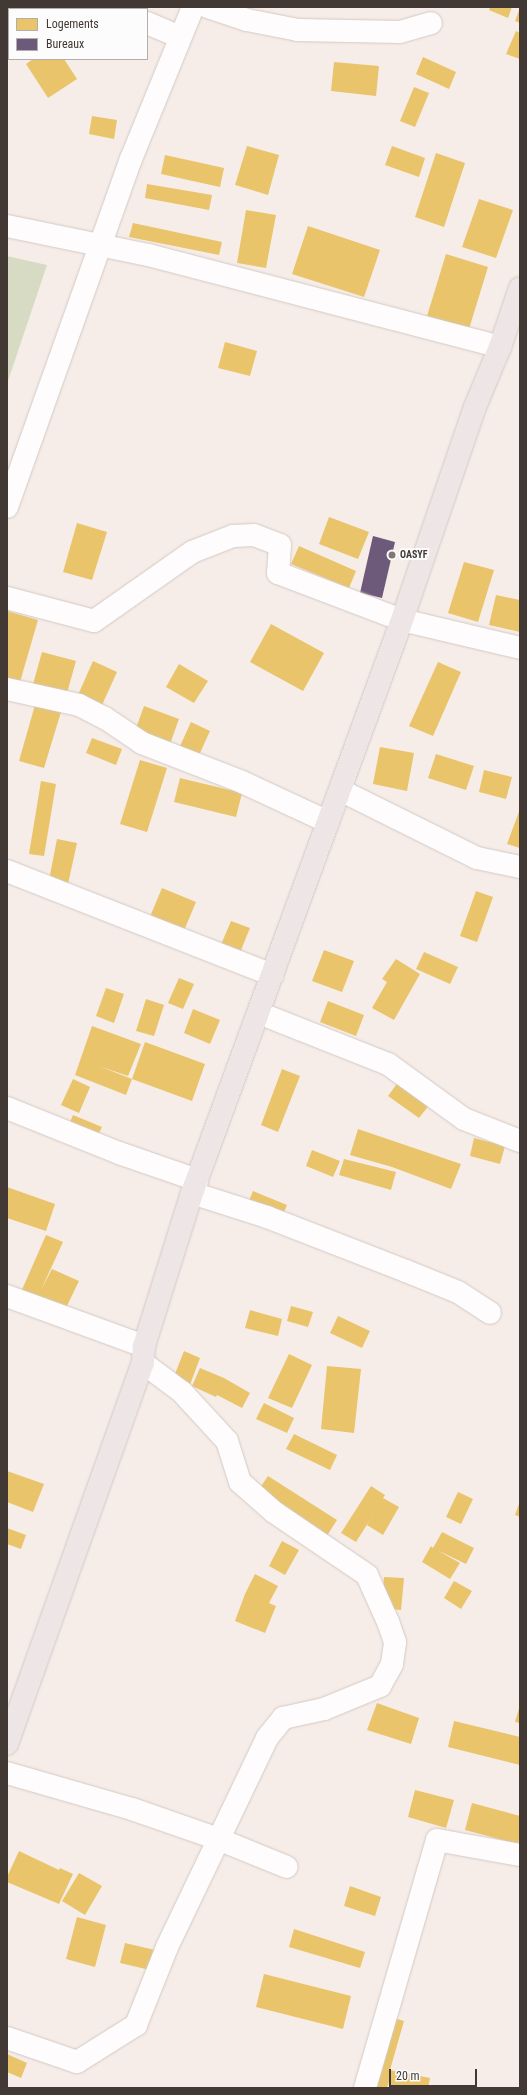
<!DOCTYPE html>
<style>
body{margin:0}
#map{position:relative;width:527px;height:2095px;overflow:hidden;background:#f7ede8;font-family:"Roboto Condensed",sans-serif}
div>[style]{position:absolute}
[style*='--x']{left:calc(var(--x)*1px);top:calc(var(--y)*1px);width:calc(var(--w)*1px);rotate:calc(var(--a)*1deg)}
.green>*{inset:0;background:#d8dbc3}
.homes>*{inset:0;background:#e9c46a}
.offices>*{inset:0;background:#6d597a}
.roads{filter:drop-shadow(0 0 1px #d2c9c4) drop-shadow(0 0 1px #d2c9c4)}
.minor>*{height:22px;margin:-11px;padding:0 11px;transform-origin:11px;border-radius:11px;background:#fefcfc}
.secondary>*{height:22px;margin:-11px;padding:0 11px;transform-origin:11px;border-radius:11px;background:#fefcfc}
.primary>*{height:22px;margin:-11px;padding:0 11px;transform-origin:11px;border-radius:11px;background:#ede5e6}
.dots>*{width:11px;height:11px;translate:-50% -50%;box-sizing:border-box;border:2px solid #fcfcfc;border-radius:50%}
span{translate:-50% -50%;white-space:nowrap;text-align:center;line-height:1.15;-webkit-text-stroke:4px #fcfcfc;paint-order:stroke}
.poi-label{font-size:10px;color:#423935;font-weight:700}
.left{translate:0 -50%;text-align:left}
.frame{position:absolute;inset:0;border:8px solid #423935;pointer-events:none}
.legend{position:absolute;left:8px;top:8px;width:140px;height:52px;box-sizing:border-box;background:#fcfcfc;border:1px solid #b2aeac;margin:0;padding:5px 7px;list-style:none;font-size:12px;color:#423935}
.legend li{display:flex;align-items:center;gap:8px;height:20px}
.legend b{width:20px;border:1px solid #b2aeac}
.scale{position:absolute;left:389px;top:2069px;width:88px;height:18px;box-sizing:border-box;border:2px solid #423935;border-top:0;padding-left:5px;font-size:12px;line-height:14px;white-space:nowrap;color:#423935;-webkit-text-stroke:3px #fcfcfc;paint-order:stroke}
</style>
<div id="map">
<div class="green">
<i style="clip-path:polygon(7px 256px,47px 265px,7px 384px)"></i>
</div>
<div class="homes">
<i style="clip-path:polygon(490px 7px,512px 7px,508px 18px,489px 10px)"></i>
<i style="clip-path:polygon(520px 8px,520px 23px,515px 21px)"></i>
<i style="clip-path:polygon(516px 31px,520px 33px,520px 59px,506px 54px)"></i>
<i style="clip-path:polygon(423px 57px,456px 72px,449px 89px,416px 74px)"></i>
<i style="clip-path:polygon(33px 59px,64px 59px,77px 79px,48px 98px,26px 64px)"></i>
<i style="clip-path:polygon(334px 62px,379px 66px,376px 96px,331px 91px)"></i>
<i style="clip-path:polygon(414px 87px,429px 93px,415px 127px,400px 121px)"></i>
<i style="clip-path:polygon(92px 116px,117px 120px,114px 139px,89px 134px)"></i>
<i style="clip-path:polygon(247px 146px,279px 155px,268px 195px,235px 185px)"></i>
<i style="clip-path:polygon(392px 146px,425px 158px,419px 177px,385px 165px)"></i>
<i style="clip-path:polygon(436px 153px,465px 163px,444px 227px,415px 217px)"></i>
<i style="clip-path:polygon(165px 155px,224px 168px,220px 187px,161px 174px)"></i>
<i style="clip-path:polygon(147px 184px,212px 195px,209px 210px,145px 198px)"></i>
<i style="clip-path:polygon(479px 199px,513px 210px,496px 258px,462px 247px)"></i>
<i style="clip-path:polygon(246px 210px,276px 215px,266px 268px,237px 263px)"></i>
<i style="clip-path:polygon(133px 223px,222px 242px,219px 255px,129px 237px)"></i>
<i style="clip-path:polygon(308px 226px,380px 250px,364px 297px,292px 274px)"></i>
<i style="clip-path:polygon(446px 254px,488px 267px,469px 329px,427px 316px)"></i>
<i style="clip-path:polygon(225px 342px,257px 351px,250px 376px,218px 368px)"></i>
<i style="clip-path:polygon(329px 517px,369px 532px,358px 559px,319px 544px)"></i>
<i style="clip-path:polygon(77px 523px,107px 532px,92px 580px,63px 572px)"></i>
<i style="clip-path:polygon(299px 546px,356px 571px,349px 588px,291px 564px)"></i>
<i style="clip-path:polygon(464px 562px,494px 570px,478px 622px,448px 613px)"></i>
<i style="clip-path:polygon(496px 595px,520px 600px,520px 632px,489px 625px)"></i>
<i style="clip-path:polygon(7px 611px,38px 620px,20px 682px,7px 679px)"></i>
<i style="clip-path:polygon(271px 624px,324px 653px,303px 691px,250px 662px)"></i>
<i style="clip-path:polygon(42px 652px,76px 661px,67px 693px,33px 684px)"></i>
<i style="clip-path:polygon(93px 661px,117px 672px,102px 705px,78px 695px)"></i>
<i style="clip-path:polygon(438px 662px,461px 672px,433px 736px,409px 726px)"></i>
<i style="clip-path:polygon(179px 664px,208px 681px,194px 703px,166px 687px)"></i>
<i style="clip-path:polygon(35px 705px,61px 712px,44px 768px,19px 761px)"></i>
<i style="clip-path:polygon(144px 706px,179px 719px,170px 744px,135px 731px)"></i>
<i style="clip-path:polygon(191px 722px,210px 731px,195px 764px,176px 755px)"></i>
<i style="clip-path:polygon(92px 738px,122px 749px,116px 765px,86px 753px)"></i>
<i style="clip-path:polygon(380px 747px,414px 753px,407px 791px,373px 784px)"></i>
<i style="clip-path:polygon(436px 754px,474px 766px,466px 790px,428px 778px)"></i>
<i style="clip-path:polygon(140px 760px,167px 768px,147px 832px,120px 824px)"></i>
<i style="clip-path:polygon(484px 770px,512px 777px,506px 799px,479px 792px)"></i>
<i style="clip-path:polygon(180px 778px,242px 793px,236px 817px,174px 802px)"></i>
<i style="clip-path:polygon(41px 781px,56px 784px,44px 856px,29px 854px)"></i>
<i style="clip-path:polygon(520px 809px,520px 848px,507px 844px)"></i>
<i style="clip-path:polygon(57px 839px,77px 843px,68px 884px,49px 880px)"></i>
<i style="clip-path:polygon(162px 888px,196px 902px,183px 933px,149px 919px)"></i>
<i style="clip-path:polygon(476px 891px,493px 897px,477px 942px,460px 936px)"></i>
<i style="clip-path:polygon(231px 921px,250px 928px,239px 955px,220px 947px)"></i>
<i style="clip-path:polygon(324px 950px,354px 961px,342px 992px,312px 981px)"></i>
<i style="clip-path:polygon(424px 952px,458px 967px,450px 984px,416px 969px)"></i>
<i style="clip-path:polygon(396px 959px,420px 974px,394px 1020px,372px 1008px,387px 982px,382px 979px)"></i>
<i style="clip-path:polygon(179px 978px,194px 984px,183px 1009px,168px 1003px)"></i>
<i style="clip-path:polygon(106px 988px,124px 994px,114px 1023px,96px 1016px)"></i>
<i style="clip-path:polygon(146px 999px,164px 1005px,154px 1036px,136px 1031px)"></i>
<i style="clip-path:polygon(328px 1001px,364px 1015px,356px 1036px,320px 1022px)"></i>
<i style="clip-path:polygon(193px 1009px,220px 1020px,210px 1044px,184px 1033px)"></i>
<i style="clip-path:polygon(92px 1026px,141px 1044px,128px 1076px,99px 1066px,132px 1079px,145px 1042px,205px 1064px,192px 1101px,132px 1079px,126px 1095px,75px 1075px)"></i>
<i style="clip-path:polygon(282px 1069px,300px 1076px,278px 1132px,261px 1125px)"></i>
<i style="clip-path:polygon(73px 1079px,90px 1087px,79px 1113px,61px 1105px)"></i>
<i style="clip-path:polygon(399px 1081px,430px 1104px,419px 1118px,388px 1096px)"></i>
<i style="clip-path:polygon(73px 1115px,102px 1127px,94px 1143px,66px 1131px)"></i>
<i style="clip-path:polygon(358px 1129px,461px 1164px,451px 1189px,392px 1167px,350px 1155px)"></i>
<i style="clip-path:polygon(474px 1138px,505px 1146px,500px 1164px,470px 1156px)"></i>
<i style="clip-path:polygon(312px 1150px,340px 1161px,333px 1177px,306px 1166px)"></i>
<i style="clip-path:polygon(344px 1159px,396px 1172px,391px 1190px,339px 1175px)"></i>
<i style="clip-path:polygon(7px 1187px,55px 1204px,46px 1231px,7px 1218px)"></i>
<i style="clip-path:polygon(253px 1191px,287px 1205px,278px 1227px,244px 1213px)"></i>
<i style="clip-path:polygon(46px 1235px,63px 1242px,41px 1290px,52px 1269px,79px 1281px,65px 1310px,21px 1292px)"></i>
<i style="clip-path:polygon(291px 1306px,313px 1312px,308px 1327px,287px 1321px)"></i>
<i style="clip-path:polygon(250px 1310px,282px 1319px,278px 1336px,245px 1328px)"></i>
<i style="clip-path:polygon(338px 1316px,370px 1331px,362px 1348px,330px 1333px)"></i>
<i style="clip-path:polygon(184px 1351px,200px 1358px,188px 1390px,171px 1384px)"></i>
<i style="clip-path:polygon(289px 1354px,312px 1365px,292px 1408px,268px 1398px)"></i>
<i style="clip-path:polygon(327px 1366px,361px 1369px,354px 1433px,321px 1429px)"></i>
<i style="clip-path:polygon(200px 1368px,224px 1378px,250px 1393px,242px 1408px,217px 1395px,216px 1397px,192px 1386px)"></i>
<i style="clip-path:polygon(264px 1403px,294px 1418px,287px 1433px,256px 1419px)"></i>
<i style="clip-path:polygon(294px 1434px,337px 1455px,330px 1470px,286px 1449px)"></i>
<i style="clip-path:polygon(7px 1471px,44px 1484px,33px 1512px,7px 1502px)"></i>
<i style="clip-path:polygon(268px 1476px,337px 1520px,323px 1542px,253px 1498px)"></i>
<i style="clip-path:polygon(371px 1486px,385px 1495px,383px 1498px,399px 1507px,383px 1535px,367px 1525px,375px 1512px,356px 1542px,341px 1533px)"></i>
<i style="clip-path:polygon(458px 1492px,473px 1499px,461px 1524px,446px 1517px)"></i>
<i style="clip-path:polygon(520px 1501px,520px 1517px,515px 1515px)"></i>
<i style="clip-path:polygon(7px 1528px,26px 1535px,21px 1549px,7px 1544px)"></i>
<i style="clip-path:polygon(442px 1532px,474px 1548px,466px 1564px,437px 1550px,460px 1563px,450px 1579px,422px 1562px,431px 1546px,433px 1548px)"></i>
<i style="clip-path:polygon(282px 1541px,299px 1550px,285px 1575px,269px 1566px)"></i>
<i style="clip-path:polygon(255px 1574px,278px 1586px,269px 1603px,276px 1606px,265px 1633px,235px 1621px,245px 1594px)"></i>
<i style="clip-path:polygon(384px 1577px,404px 1578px,401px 1610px,381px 1608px)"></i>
<i style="clip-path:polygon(454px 1581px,472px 1591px,461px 1609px,444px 1598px)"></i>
<i style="clip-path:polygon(377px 1703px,419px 1718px,411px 1744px,367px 1730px)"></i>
<i style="clip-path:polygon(520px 1705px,520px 1723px,515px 1722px)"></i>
<i style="clip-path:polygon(454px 1721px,520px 1737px,520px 1765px,448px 1747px)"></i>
<i style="clip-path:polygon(415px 1790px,454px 1800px,446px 1828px,408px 1817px)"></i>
<i style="clip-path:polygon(472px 1803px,520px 1816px,520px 1835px,518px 1844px,465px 1830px)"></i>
<i style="clip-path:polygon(19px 1851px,59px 1870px,60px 1868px,73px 1874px,59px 1904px,7px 1882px,7px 1877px)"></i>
<i style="clip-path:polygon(79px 1873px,102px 1886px,85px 1915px,62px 1901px)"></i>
<i style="clip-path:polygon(350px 1886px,381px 1897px,375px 1916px,344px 1906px)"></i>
<i style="clip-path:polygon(77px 1917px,106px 1925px,95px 1967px,66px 1959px)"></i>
<i style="clip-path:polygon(294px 1929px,365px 1952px,360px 1968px,289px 1947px)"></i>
<i style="clip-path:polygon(125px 1943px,155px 1950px,150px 1970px,120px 1963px)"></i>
<i style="clip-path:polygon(264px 1974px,351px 1996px,343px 2029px,256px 2007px)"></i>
<i style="clip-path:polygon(387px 2016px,404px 2021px,390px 2070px,430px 2078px,428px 2088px,389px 2088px,391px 2075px,387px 2088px,366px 2088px)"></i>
<i style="clip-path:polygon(7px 2054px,27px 2063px,21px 2078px,7px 2072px)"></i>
</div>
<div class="offices">
<i style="clip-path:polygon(373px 536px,395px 542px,382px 598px,360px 593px)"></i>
</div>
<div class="roads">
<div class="minor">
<i style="--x:109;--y:7;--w:4;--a:27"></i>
<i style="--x:208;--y:7;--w:41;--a:18.4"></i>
<i style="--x:247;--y:20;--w:52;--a:11.1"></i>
<i style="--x:298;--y:30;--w:102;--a:1.1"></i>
<i style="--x:400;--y:32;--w:32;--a:-16"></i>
<i style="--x:147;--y:23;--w:36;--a:23"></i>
<i style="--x:7;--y:226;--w:144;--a:11.6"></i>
<i style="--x:148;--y:255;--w:364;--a:14.6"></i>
<i style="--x:7;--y:598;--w:90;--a:14.8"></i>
<i style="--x:94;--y:621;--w:120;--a:-35.1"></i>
<i style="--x:192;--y:552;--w:44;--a:-21.3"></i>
<i style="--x:233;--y:536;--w:21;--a:-3"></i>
<i style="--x:254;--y:535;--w:28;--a:21"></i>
<i style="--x:280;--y:545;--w:28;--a:94"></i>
<i style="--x:278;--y:573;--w:133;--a:20.8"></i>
<i style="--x:402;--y:620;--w:121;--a:13.3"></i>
<i style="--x:7;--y:689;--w:74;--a:12.5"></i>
<i style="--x:79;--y:705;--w:29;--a:27"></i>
<i style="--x:105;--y:718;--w:45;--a:34"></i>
<i style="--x:142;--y:743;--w:107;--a:21.3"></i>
<i style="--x:242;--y:782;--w:95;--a:24.9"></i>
<i style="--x:340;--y:790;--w:153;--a:26.4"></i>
<i style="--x:477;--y:858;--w:44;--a:11.8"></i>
<i style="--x:7;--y:871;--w:285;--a:21.4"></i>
<i style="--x:259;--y:1013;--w:139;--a:21.6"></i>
<i style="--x:388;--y:1064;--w:94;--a:35.9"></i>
<i style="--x:464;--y:1119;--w:60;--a:21.4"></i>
<i style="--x:7;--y:1108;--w:121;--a:21.9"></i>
<i style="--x:119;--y:1153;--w:83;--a:19.1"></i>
<i style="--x:192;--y:1193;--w:79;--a:17.7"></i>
<i style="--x:267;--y:1217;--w:149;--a:21.2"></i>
<i style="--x:406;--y:1271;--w:56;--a:22"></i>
<i style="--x:458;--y:1292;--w:38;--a:33"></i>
<i style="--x:7;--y:1296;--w:146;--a:20.1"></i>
<i style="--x:7;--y:1773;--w:130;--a:16.1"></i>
<i style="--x:132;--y:1809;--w:91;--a:19.2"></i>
<i style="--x:218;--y:1839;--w:74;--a:22.1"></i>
<i style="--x:7;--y:2038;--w:74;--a:18.9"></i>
<i style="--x:77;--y:2062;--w:70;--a:-32.1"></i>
<i style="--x:136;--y:2025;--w:84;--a:-68.3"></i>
<i style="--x:167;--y:1947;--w:232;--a:-64.4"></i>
<i style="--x:267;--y:1738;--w:26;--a:-51"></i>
<i style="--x:283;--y:1718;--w:42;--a:-12.4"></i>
<i style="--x:324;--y:1709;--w:61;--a:-22.3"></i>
<i style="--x:380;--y:1686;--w:25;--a:-61"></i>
<i style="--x:392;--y:1664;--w:22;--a:-82"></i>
<i style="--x:395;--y:1642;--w:21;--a:-109"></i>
<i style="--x:388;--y:1622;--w:51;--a:-114.1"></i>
<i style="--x:367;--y:1575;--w:112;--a:-145.9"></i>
<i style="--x:274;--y:1512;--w:45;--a:-138.6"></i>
<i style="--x:240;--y:1482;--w:43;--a:-107.6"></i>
<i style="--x:227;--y:1441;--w:67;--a:-132.6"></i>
<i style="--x:182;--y:1392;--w:49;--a:-143.4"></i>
<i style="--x:365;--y:2088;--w:258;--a:-73.8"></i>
<i style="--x:437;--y:1840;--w:84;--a:10.2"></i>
</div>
<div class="secondary">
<i style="--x:7;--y:507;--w:369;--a:-70.4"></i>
<i style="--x:131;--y:159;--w:164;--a:-67.8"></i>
</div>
<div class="primary">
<i style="--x:7;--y:1744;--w:405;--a:-70.4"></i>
<i style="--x:143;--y:1363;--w:17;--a:-87"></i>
<i style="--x:144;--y:1346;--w:160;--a:-72.6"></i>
<i style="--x:192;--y:1193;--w:610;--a:-69.87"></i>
<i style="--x:402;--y:620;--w:225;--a:-71.1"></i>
<i style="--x:475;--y:407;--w:65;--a:-67.4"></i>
<i style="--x:500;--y:347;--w:62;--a:-71.3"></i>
</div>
</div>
<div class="dots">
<i style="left:392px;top:555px;background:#817874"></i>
</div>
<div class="poi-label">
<span class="left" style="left:400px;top:555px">OASYF</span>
</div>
<div class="frame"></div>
<ul class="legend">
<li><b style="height:11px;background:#e9c46a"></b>Logements</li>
<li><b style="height:11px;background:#6d597a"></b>Bureaux</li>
</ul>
<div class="scale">20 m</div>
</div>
